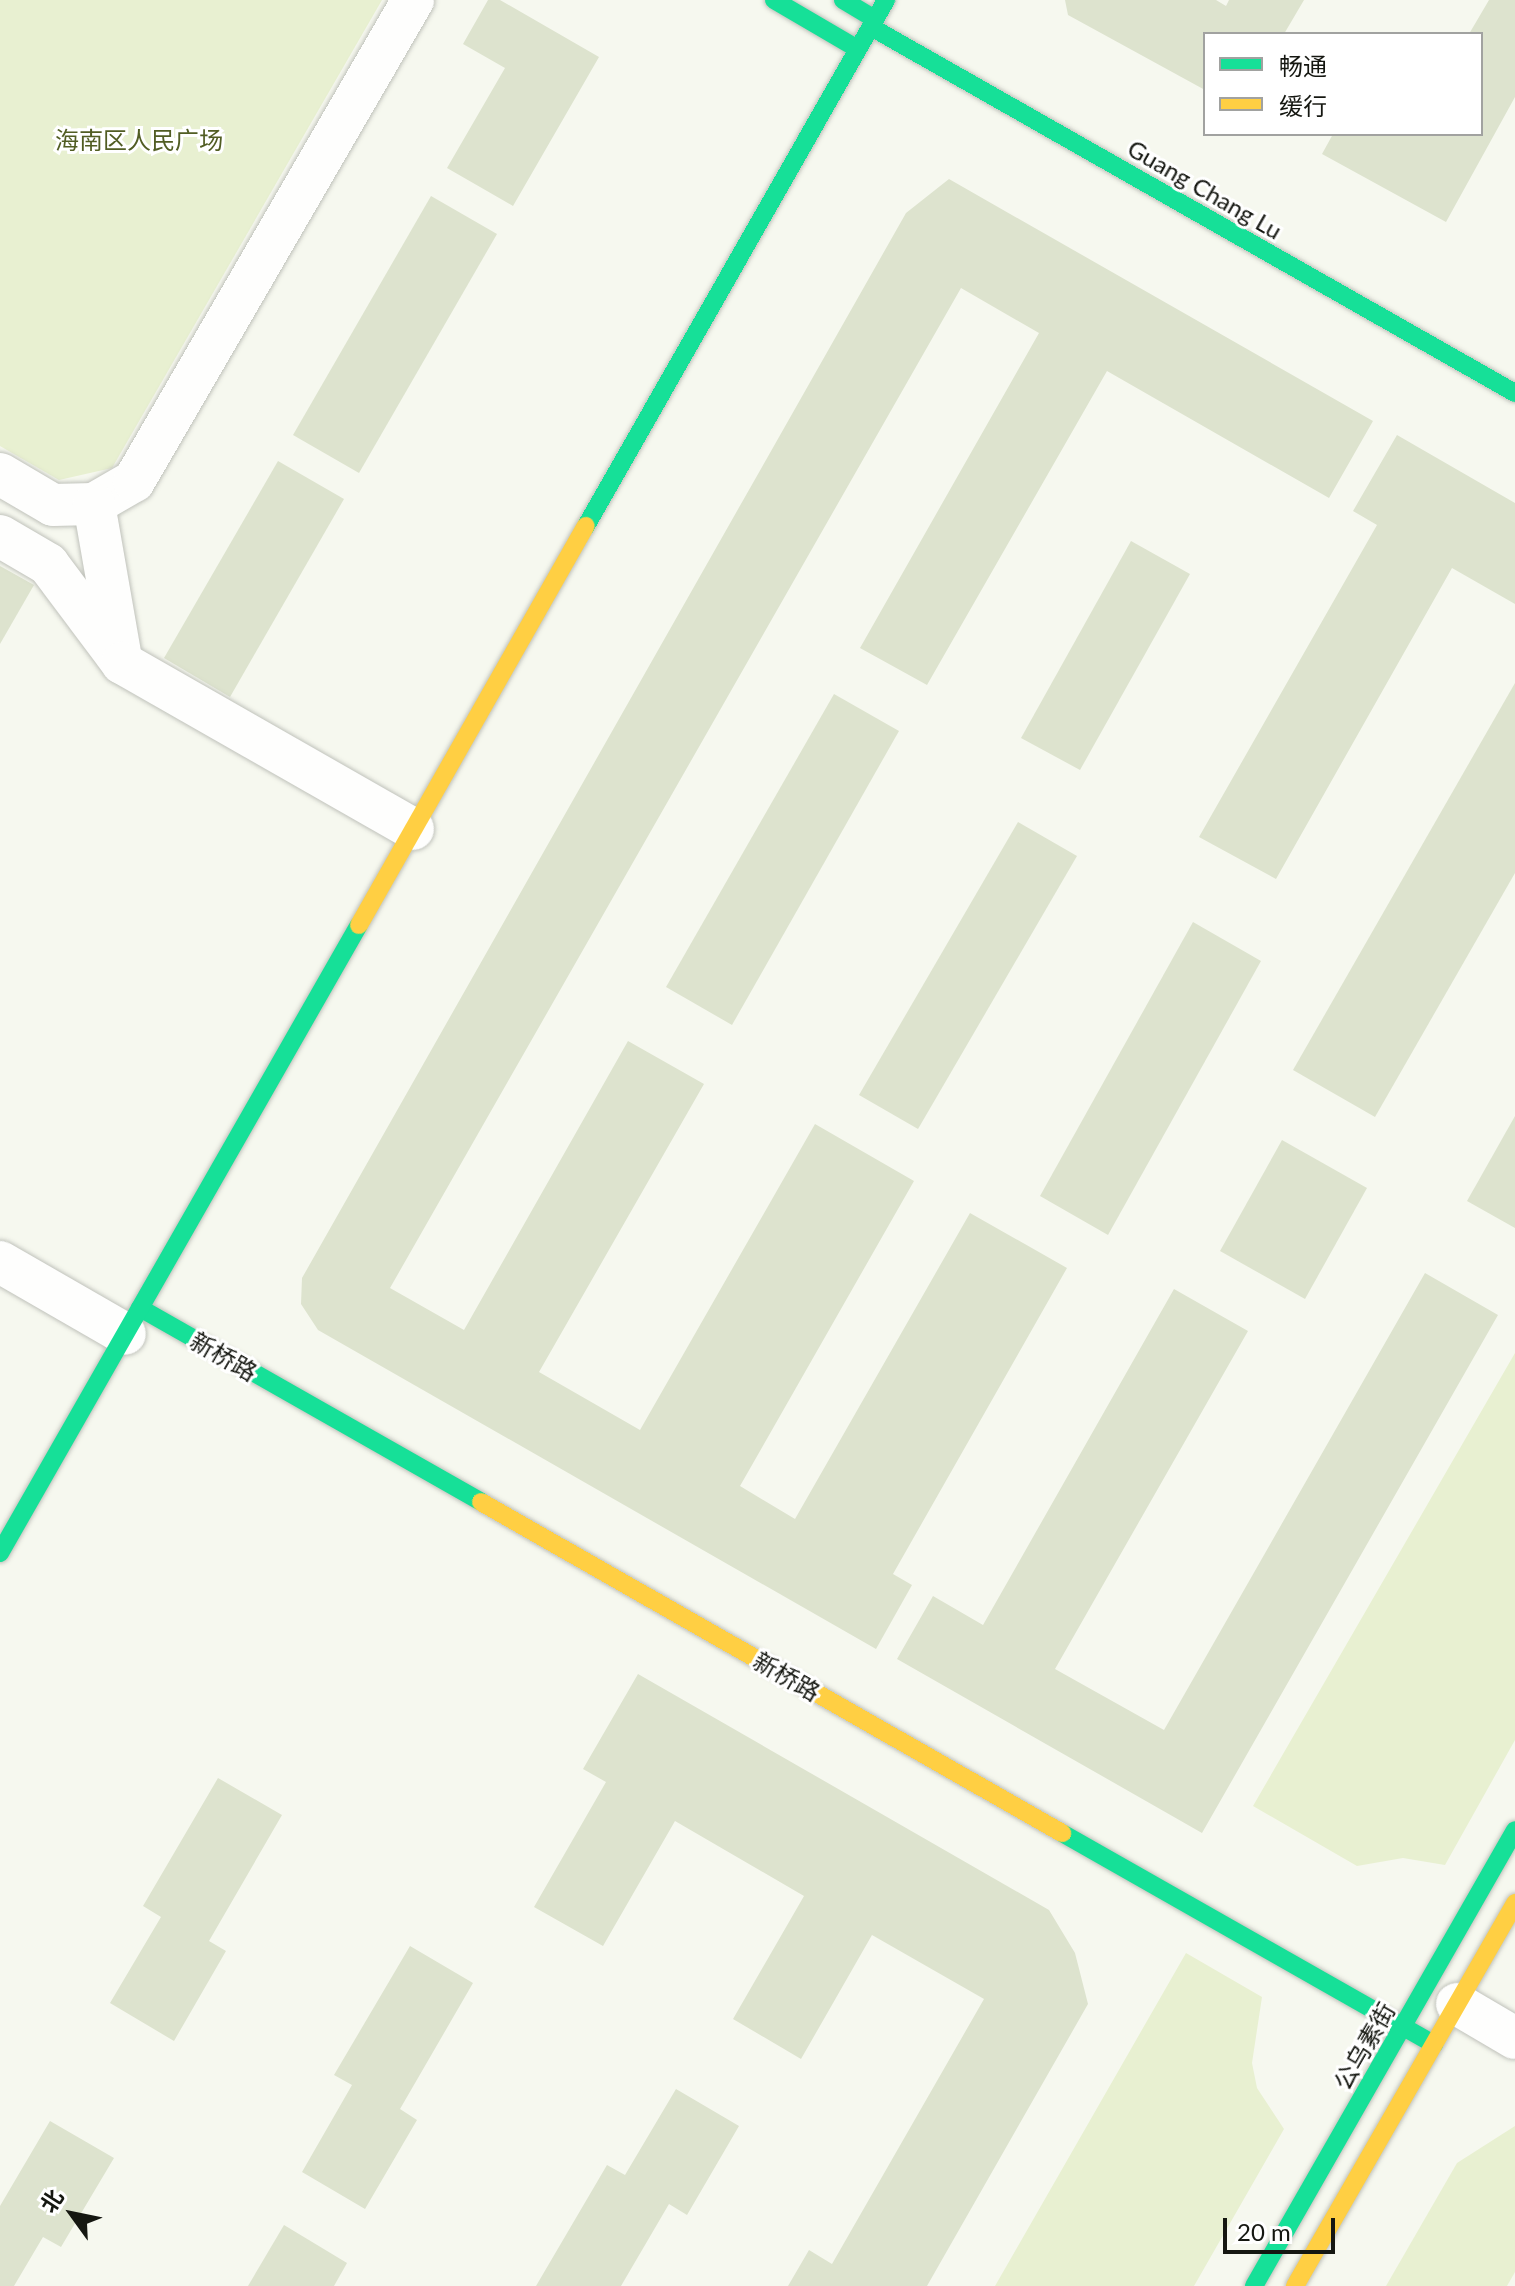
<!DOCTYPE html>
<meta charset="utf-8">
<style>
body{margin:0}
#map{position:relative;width:1515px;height:2286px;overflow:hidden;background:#f6f8ef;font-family:Lato,"Noto Sans SC",sans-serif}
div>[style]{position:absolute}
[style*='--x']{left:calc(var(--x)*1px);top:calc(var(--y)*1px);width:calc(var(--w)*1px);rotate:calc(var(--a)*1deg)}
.green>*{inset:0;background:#e8f0d1}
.building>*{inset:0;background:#dde3ce}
.roads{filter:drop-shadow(0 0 2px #c0c2bb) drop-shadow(0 0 2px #c0c2bb)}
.street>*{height:42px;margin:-21px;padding:0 21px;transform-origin:21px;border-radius:21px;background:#fefefd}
.fast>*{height:18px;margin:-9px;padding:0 9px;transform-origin:9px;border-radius:9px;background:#16e098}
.slow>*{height:18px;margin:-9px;padding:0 9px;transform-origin:9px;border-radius:9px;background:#ffcf43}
span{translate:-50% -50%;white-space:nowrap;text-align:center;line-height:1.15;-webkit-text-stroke:6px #fff;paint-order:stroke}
.park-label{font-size:24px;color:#515d23}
.street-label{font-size:24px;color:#151711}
.legend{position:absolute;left:1203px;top:32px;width:280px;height:104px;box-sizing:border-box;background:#fff;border:2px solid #a1a2a0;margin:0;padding:10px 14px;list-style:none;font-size:24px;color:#151711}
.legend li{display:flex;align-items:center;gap:16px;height:40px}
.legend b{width:40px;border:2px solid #a1a2a0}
.north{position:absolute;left:32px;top:2174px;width:80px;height:80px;-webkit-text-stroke:6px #fff;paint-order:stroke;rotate:303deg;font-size:22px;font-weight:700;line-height:32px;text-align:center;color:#151711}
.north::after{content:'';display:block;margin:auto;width:28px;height:36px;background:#151711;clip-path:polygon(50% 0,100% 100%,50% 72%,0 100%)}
.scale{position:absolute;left:1223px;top:2218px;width:112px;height:36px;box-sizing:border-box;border:4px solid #151711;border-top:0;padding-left:10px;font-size:24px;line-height:28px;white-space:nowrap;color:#151711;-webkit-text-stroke:6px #fff;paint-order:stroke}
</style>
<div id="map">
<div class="green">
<i style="clip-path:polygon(0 0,382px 0,112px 468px,59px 480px,0 446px)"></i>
<i style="clip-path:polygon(1515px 1353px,1515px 1740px,1445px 1865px,1403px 1858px,1357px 1866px,1253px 1806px)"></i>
<i style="clip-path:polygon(1186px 1953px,1262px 1997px,1252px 2063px,1257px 2088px,1284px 2129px,1194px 2286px,995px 2286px)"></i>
<i style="clip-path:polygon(1515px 2126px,1515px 2272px,1507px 2286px,1386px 2286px,1457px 2163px)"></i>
</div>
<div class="building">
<i style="clip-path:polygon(488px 0,500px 0,599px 57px,513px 206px,447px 168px,505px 68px,463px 44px)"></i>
<i style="clip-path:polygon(1065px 0,1216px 0,1226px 6px,1229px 0,1304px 0,1284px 34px,1205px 34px,1205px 90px,1068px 15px)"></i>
<i style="clip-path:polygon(1489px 0,1515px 0,1515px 97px,1446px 222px,1322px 154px,1333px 134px,1481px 134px,1481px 34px,1469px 34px)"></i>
<i style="clip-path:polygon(949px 179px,1373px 421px,1329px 498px,1107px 371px,927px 685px,860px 648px,1039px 333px,961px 288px,390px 1288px,464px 1330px,628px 1041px,704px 1084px,539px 1372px,640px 1430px,815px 1124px,914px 1181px,740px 1486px,795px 1519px,970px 1213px,1067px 1268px,893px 1574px,912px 1585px,876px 1649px,318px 1330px,301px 1304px,302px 1278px,906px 213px)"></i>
<i style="clip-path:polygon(431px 196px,497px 234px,359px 473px,293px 435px)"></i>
<i style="clip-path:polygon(1397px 435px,1515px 503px,1515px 604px,1452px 568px,1276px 879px,1199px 837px,1377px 525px,1353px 511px)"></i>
<i style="clip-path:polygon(278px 461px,344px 499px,230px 697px,164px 658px)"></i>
<i style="clip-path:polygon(1131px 541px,1190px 574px,1080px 770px,1021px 738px)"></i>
<i style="clip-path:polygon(0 566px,34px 585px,0 644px)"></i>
<i style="clip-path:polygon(1515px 683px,1515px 873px,1375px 1117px,1293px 1070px)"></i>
<i style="clip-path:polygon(834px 694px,899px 731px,732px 1025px,666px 987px)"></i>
<i style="clip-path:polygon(1018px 822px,1077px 856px,918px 1129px,859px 1095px)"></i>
<i style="clip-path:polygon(1193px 922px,1261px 961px,1108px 1235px,1040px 1196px)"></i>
<i style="clip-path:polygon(1515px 1116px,1515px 1228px,1467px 1201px)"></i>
<i style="clip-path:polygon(1282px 1140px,1367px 1188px,1305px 1299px,1220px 1251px)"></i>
<i style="clip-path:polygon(1425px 1273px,1498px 1315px,1202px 1833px,897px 1659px,933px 1596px,983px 1625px,1174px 1289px,1248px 1331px,1055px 1669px,1164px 1730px)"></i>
<i style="clip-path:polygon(638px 1674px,1049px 1910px,1075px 1953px,1088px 2004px,927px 2286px,788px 2286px,809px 2250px,832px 2264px,984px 1999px,872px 1935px,801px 2059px,733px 2019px,804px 1896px,675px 1821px,603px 1946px,534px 1907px,606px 1782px,583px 1769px)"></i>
<i style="clip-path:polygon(218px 1778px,282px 1815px,209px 1941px,226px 1951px,174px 2041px,110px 2003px,161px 1917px,143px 1906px)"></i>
<i style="clip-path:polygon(410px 1946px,473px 1983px,400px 2109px,417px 2120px,365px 2209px,302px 2172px,352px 2085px,334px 2075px)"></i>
<i style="clip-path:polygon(676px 2089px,739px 2126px,687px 2215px,669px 2204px,621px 2286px,536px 2286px,607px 2165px,625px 2175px)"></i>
<i style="clip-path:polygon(50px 2121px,114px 2158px,61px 2247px,43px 2237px,14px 2286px,0 2286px,0 2206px)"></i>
<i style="clip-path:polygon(284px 2225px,347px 2263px,334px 2286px,248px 2286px)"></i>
</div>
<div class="roads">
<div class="street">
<i style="--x:0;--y:474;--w:61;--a:30.3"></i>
<i style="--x:53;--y:505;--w:41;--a:-1.4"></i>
<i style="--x:94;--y:504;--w:46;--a:-29.9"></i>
<i style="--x:134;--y:481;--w:556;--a:-59.88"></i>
<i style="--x:94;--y:504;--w:151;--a:80.1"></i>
<i style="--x:0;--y:536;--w:56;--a:30.3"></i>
<i style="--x:48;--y:564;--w:124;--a:53.2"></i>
<i style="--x:122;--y:663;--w:335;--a:29.7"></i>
<i style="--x:0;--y:1262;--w:144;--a:29.9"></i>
<i style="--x:1457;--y:2004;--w:67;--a:30.4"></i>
</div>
<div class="fast">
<i style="--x:774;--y:0;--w:97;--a:30.3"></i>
<i style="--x:843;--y:0;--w:37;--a:31"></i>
<i style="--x:871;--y:27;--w:741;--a:29.61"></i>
<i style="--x:586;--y:526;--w:606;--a:-60.3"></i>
<i style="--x:140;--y:1308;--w:392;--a:29.6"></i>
<i style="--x:0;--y:1553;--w:723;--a:-60.25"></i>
<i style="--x:1062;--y:1833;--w:428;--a:29.6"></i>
<i style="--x:1254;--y:2286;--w:525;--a:-60.21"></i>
</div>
<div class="slow">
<i style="--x:359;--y:925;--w:459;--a:-60.4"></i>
<i style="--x:481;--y:1502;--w:669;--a:29.67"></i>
<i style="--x:1295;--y:2286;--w:442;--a:-60.1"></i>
</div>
</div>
<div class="park-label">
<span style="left:139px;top:140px">海南区人民广场</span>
</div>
<div class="street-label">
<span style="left:1205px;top:189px;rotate:30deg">Guang Chang Lu</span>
<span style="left:224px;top:1356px;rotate:30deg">新桥路</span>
<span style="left:787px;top:1676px;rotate:30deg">新桥路</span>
<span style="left:1364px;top:2046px;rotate:-60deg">公乌素街</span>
</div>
<ul class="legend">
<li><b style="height:10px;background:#16e098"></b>畅通</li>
<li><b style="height:10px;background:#ffcf43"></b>缓行</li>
</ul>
<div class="north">北</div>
<div class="scale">20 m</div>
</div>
